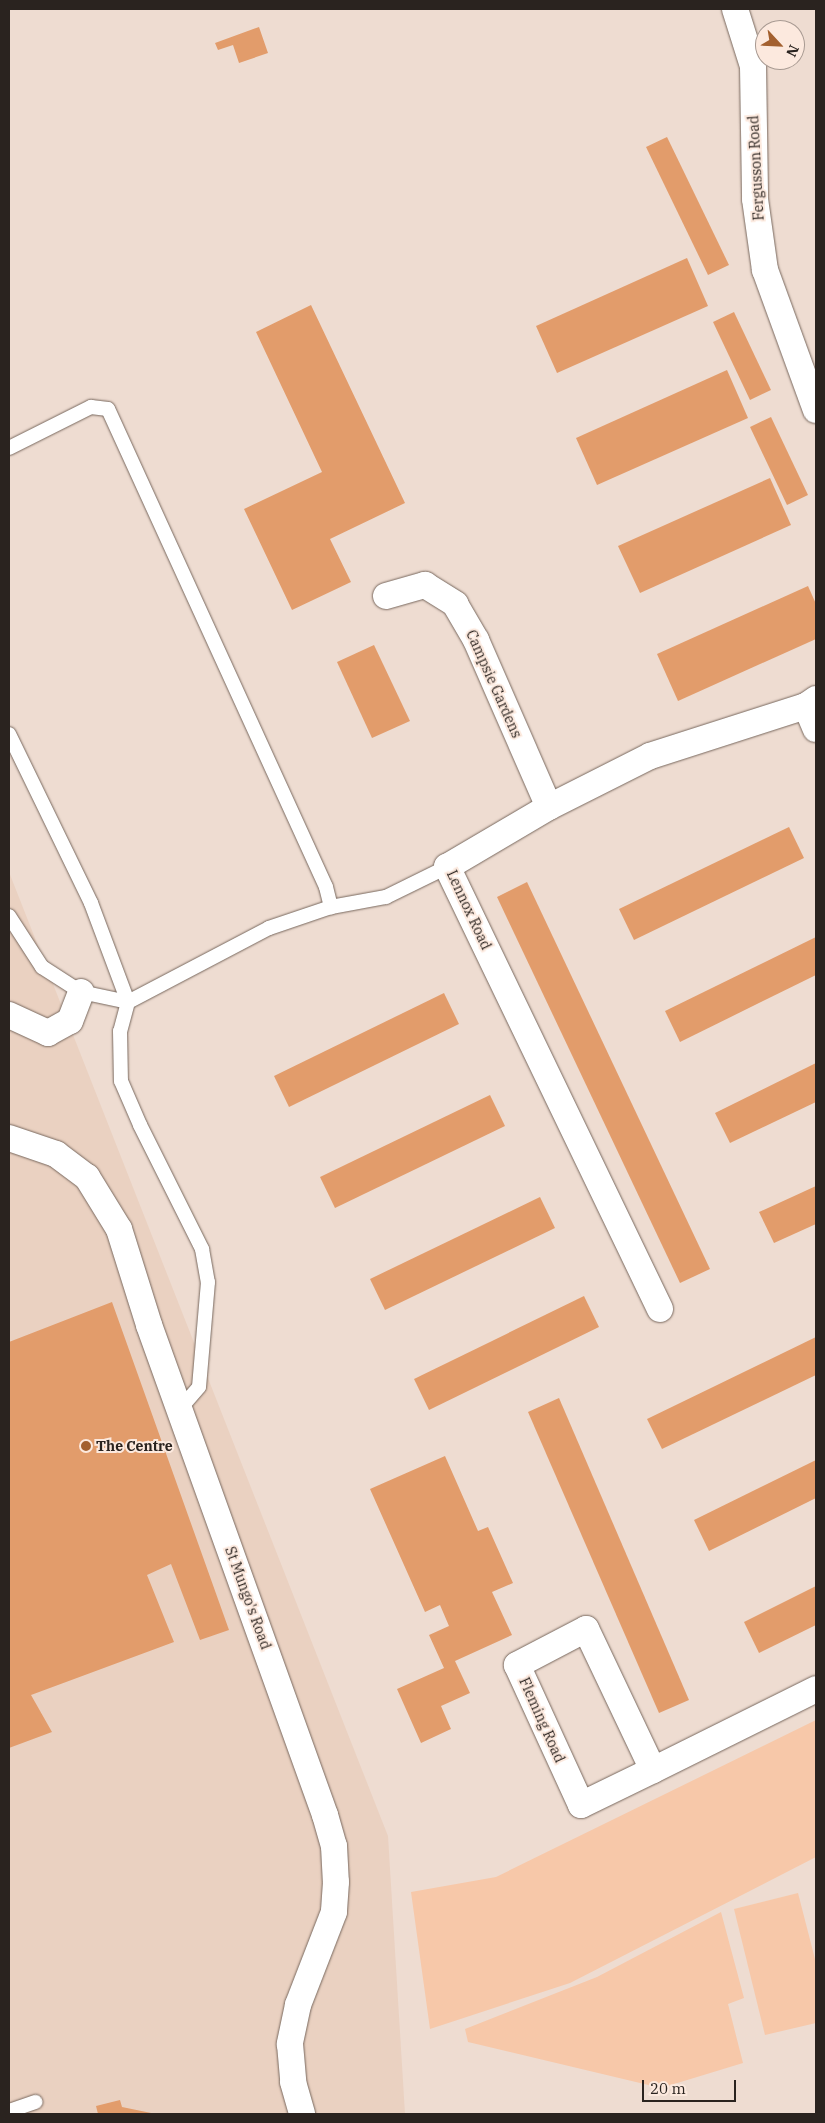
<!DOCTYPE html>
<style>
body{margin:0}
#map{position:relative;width:825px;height:2123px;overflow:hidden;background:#eedcd1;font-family:"IBM Plex Serif",serif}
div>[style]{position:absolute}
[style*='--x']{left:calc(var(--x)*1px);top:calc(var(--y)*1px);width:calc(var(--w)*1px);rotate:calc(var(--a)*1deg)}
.built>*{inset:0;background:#ead1c1}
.green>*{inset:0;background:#f7c8a9}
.building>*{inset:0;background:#e29c6b}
.roads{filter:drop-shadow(0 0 1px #78685e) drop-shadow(0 0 1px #78685e)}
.service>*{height:14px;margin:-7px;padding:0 7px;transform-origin:7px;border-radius:7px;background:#fff}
.minor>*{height:26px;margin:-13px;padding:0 13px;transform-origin:13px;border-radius:13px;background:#fff}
.dots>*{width:14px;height:14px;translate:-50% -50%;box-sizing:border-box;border:2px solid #fce9de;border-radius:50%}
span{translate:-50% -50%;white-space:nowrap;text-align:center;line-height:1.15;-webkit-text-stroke:4px #fce9de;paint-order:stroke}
.street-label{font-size:14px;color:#2a231f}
.poi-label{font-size:14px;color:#2a231f;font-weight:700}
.left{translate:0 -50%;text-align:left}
.frame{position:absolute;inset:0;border:10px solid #2a231f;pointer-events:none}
.north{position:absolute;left:755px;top:20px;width:50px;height:50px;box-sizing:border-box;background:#fce9de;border:1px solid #a89a92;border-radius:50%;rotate:115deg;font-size:14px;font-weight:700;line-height:20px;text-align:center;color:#2a231f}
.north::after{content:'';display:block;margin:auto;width:18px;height:22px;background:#a3602f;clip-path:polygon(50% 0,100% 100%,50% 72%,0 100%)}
.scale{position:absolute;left:642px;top:2080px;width:94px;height:22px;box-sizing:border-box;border:2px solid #2a231f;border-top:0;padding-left:6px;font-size:15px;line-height:18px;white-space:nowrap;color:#2a231f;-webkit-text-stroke:4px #fce9de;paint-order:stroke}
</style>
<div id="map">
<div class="built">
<i style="clip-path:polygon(9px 872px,388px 1836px,405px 2114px,9px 2114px)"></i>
</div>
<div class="green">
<i style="clip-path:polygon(816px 1720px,816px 1857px,570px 1983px,430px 2029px,411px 1892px,496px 1877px)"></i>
<i style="clip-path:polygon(798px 1893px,816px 1963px,816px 2023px,765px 2035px,734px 1909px)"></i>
<i style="clip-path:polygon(721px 1912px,744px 1998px,728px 2004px,743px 2063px,661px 2088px,468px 2042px,465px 2029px,597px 1977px)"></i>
</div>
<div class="building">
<i style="clip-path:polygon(259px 27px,268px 53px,239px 63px,233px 45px,218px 50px,215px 43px)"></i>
<i style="clip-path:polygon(667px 137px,729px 265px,708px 275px,646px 147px)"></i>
<i style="clip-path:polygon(687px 258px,708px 306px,557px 373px,536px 326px)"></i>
<i style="clip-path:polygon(311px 305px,405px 503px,330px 539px,351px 582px,292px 610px,244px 509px,322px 472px,256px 332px)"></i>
<i style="clip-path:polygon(734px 312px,771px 390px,750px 400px,713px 322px)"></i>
<i style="clip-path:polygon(727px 370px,748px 418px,597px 485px,576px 438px)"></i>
<i style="clip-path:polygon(771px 417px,808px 495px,787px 505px,750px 427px)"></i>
<i style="clip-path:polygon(770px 478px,791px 525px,640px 593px,618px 546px)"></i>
<i style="clip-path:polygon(808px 586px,816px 604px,816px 639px,678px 701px,657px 654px)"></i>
<i style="clip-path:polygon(374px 645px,410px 721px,372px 738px,337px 662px)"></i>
<i style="clip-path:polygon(789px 827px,804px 858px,634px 940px,619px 909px)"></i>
<i style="clip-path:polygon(527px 882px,710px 1269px,680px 1283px,497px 897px)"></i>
<i style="clip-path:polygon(816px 937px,816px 975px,680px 1042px,665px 1011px)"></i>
<i style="clip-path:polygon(444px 993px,459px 1024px,289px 1107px,274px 1076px)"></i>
<i style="clip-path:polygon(816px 1063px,816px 1102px,730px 1143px,715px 1113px)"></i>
<i style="clip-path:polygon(490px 1095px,505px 1126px,335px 1208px,320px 1177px)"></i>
<i style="clip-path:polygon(816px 1186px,816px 1224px,774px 1243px,759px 1212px)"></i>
<i style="clip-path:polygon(540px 1197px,555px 1228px,385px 1310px,370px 1279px)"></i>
<i style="clip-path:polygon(584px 1296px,599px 1327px,429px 1410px,414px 1379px)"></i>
<i style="clip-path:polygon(112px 1302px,229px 1630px,200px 1640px,171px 1564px,147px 1575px,174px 1642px,31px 1695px,52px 1732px,9px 1748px,9px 1342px)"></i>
<i style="clip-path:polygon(816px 1337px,816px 1375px,662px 1449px,647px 1419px)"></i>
<i style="clip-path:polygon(559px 1398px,689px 1700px,659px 1713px,528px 1412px)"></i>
<i style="clip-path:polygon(445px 1456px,478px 1531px,488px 1527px,513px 1583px,492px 1592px,512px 1635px,455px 1661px,470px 1693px,441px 1706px,451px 1729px,421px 1743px,397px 1689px,444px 1668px,429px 1635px,449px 1626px,440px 1605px,425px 1612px,370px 1489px)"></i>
<i style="clip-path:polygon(816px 1460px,816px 1498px,709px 1551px,694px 1520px)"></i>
<i style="clip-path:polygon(816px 1586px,816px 1625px,759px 1653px,744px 1622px)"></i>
<i style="clip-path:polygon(120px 2100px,122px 2107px,156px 2114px,98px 2114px,96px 2106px)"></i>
</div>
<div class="roads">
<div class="service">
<i style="--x:9;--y:448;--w:92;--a:-26.6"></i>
<i style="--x:91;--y:407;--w:17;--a:7"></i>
<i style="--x:108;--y:409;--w:525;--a:65.48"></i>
<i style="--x:326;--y:887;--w:21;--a:76"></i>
<i style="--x:9;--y:734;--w:188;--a:64.1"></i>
<i style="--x:91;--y:903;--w:106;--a:69.5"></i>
<i style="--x:128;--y:1002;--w:30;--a:105"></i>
<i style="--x:120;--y:1031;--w:50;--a:88.9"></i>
<i style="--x:121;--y:1081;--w:48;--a:66.6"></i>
<i style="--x:140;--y:1125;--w:139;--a:63.4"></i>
<i style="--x:202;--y:1249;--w:34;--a:80"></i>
<i style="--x:208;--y:1282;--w:105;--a:94.9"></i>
<i style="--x:199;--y:1387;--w:29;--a:131"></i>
<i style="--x:9;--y:916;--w:61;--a:57.1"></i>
<i style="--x:42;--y:967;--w:46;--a:32.7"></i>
<i style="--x:81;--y:992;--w:48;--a:12"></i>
<i style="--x:128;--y:1002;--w:159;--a:-27.7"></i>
<i style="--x:269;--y:928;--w:65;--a:-18.7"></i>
<i style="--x:331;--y:907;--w:56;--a:-10.3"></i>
<i style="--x:386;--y:897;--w:68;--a:-26.2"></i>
<i style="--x:9;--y:2111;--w:28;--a:-19"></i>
</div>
<div class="minor">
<i style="--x:735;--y:9;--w:60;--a:72.5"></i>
<i style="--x:753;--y:66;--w:133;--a:89.1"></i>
<i style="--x:755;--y:199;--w:72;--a:82"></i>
<i style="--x:765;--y:270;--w:149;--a:70"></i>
<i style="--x:386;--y:596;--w:41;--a:-15.8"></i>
<i style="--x:425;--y:585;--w:36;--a:32"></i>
<i style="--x:455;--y:604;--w:42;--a:59.7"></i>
<i style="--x:476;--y:640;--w:182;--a:66.4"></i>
<i style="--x:806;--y:706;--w:25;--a:67"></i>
<i style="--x:9;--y:1015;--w:43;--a:24.8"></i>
<i style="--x:48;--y:1033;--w:25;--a:-29"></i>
<i style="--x:70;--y:1021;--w:31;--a:-69"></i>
<i style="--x:9;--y:1138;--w:50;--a:18.8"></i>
<i style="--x:56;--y:1154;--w:39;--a:37"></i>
<i style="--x:87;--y:1177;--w:61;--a:58.4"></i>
<i style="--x:119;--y:1229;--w:101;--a:72.6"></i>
<i style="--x:149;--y:1325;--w:521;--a:70.24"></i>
<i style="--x:325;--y:1815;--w:32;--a:74"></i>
<i style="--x:334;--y:1846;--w:36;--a:87"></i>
<i style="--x:336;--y:1882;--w:30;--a:94"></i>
<i style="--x:334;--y:1912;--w:100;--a:111.2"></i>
<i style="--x:298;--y:2005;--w:40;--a:102"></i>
<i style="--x:290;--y:2044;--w:38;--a:85"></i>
<i style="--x:293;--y:2082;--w:33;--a:74"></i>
<i style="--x:660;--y:1309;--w:491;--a:-115.7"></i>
<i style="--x:447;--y:867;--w:118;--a:-30.5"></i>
<i style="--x:549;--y:807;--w:113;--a:-26.8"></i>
<i style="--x:650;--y:756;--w:164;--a:-17.8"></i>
<i style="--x:806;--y:706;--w:12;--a:-35"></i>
<i style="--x:653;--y:1770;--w:156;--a:-115.4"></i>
<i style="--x:586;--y:1629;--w:78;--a:152.4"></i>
<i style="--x:517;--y:1665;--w:154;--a:65.4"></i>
<i style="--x:581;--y:1805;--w:80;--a:-25.9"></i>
<i style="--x:653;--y:1770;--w:182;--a:-26.4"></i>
</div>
</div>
<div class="dots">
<i style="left:86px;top:1446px;background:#a3602f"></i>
</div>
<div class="street-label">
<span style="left:756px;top:168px;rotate:-93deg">Fergusson Road</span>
<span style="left:494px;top:684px;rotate:66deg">Campsie Gardens</span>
<span style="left:469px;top:910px;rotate:65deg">Lennox Road</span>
<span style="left:248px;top:1598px;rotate:70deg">St Mungo's Road</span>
<span style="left:542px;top:1720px;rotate:66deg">Fleming Road</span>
</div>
<div class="poi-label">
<span class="left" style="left:96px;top:1446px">The Centre</span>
</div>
<div class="frame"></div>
<div class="north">N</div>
<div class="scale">20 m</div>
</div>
